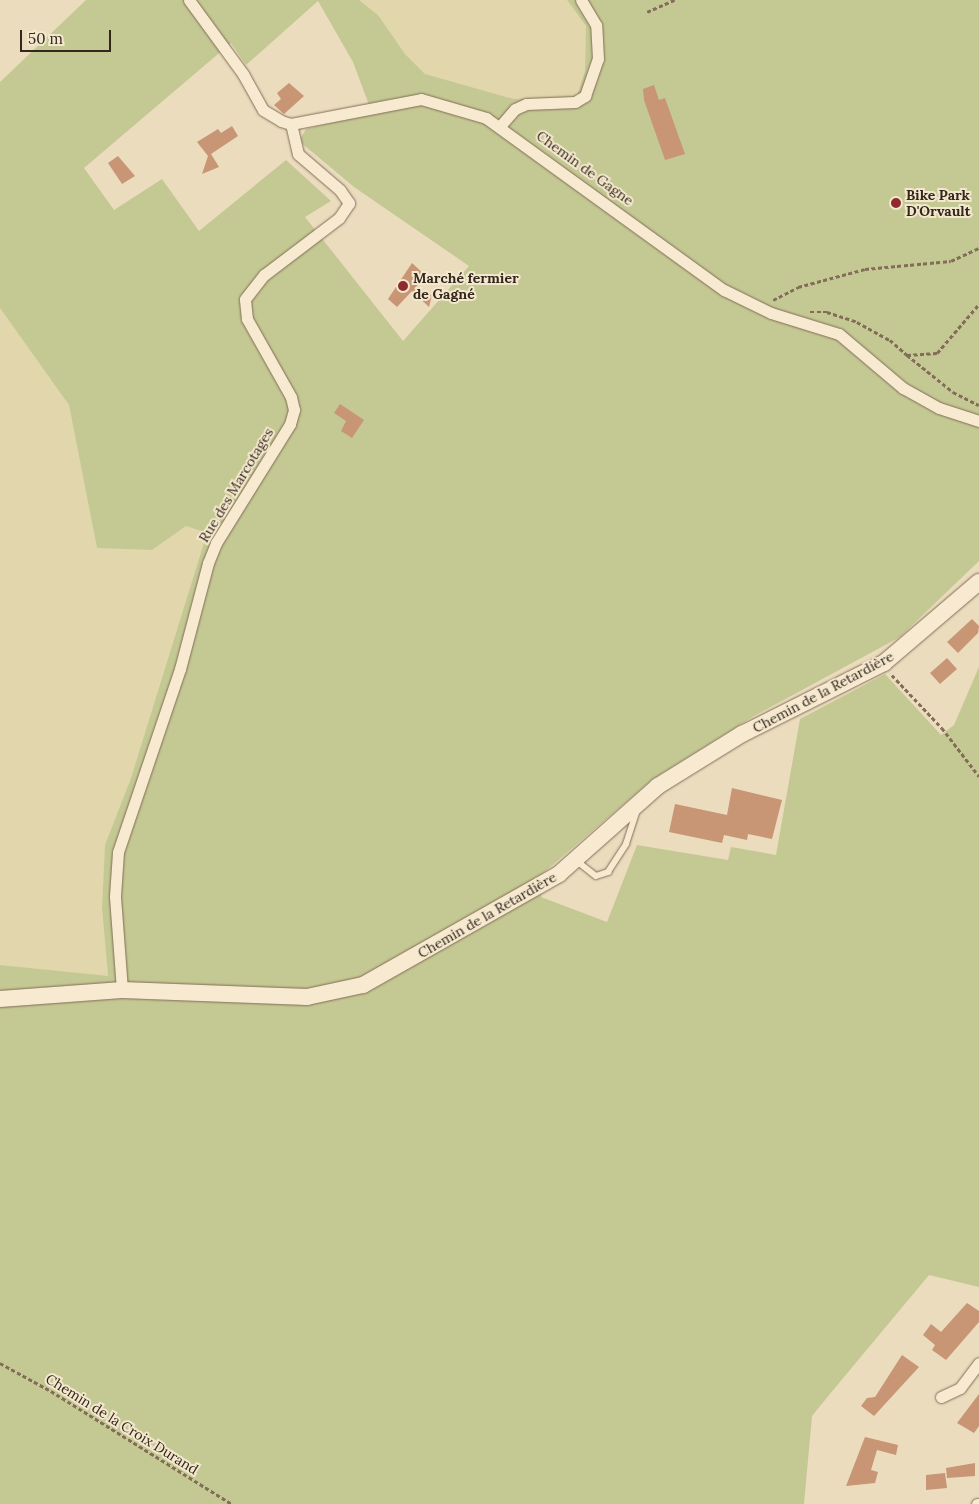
<!DOCTYPE html>
<meta charset="utf-8">
<style>
body{margin:0}
#map{position:relative;width:979px;height:1504px;overflow:hidden;background:#ebdcbe;font-family:Lora,serif}
div>[style]{position:absolute}
[style*='--x']{left:calc(var(--x)*1px);top:calc(var(--y)*1px);width:calc(var(--w)*1px);rotate:calc(var(--a)*1deg)}
.farmland>*{inset:0;background:#e1d6ac}
.green>*{inset:0;background:#c4c993}
.building>*{inset:0;background:#c89575}
.path>*{height:2.5px;margin-top:-1.25px;transform-origin:0;background:repeating-linear-gradient(90deg,#836d58 0 4px,transparent 0 6.5px)}
.roads{filter:drop-shadow(0 0 1px #836d58) drop-shadow(0 0 1px #836d58)}
.lane>*{height:5.5px;margin:-2.75px;padding:0 2.75px;transform-origin:2.75px;border-radius:2.75px;background:#f7ead1}
.street>*{height:11px;margin:-5.5px;padding:0 5.5px;transform-origin:5.5px;border-radius:5.5px;background:#f7ead1}
.secondary>*{height:16px;margin:-8px;padding:0 8px;transform-origin:8px;border-radius:8px;background:#f7ead1}
.dots>*{width:14px;height:14px;translate:-50% -50%;box-sizing:border-box;border:2px solid #f3e7cd;border-radius:50%}
span{translate:-50% -50%;white-space:nowrap;text-align:center;line-height:1.15;-webkit-text-stroke:4px #f3e7cd;paint-order:stroke}
.street-label{font-size:14px;color:#33261c}
.poi-label{font-size:14px;color:#33261c;font-weight:700}
.left{translate:0 -50%;text-align:left}
.scale{position:absolute;left:20px;top:30px;width:91px;height:22px;box-sizing:border-box;border:2px solid #33261c;border-top:0;padding-left:6px;font-size:15px;line-height:18px;white-space:nowrap;color:#33261c;-webkit-text-stroke:4px #f3e7cd;paint-order:stroke}
</style>
<div id="map">
<div class="farmland">
<i style="clip-path:polygon(359px 0,567px 0,586px 26px,585px 71px,577px 96px,514px 99px,425px 74px,405px 54px,378px 15px)"></i>
<i style="clip-path:polygon(0 308px,69px 405px,97px 548px,152px 550px,186px 526px,207px 533px,131px 778px,105px 845px,102px 908px,108px 977px,0 965px)"></i>
</div>
<div class="green">
<i style="clip-path:polygon(evenodd,86px 0,359px 0,378px 15px,405px 54px,425px 74px,514px 99px,577px 96px,585px 71px,586px 26px,567px 0,979px 0,979px 561px,900px 637px,754px 716px,653px 779px,542px 874px,541px 897px,607px 922px,637px 845px,728px 860px,731px 847px,776px 855px,800px 719px,885px 674px,941px 735px,954px 725px,979px 667px,979px 1287px,929px 1275px,834px 1389px,812px 1416px,804px 1504px,0 1504px,0 965px,108px 976px,102px 908px,105px 845px,131px 778px,207px 533px,186px 526px,152px 550px,97px 548px,69px 405px,0 308px,0 82px,86px 0,318px 1px,353px 62px,372px 113px,306px 129px,299px 141px,354px 187px,469px 266px,403px 341px,305px 217px,331px 201px,286px 160px,199px 231px,162px 179px,114px 210px,84px 168px,231px 43px,246px 65px,318px 1px)"></i>
</div>
<div class="building">
<i style="clip-path:polygon(289px 83px,304px 96px,284px 114px,274px 105px,281px 99px,277px 93px)"></i>
<i style="clip-path:polygon(654px 85px,659px 100px,665px 98px,685px 154px,665px 160px,644px 100px,643px 89px)"></i>
<i style="clip-path:polygon(232px 126px,238px 136px,211px 154px,219px 167px,202px 174px,208px 156px,197px 142px,218px 129px,221px 133px)"></i>
<i style="clip-path:polygon(118px 156px,135px 176px,122px 184px,108px 163px)"></i>
<i style="clip-path:polygon(412px 263px,426px 276px,414px 289px,432px 295px,429px 307px,412px 291px,397px 307px,388px 299px)"></i>
<i style="clip-path:polygon(340px 404px,364px 420px,352px 438px,341px 431px,346px 421px,334px 413px)"></i>
<i style="clip-path:polygon(972px 619px,979px 626px,978px 633px,958px 653px,947px 642px)"></i>
<i style="clip-path:polygon(947px 658px,957px 669px,940px 684px,930px 673px)"></i>
<i style="clip-path:polygon(732px 788px,782px 800px,772px 839px,748px 834px,747px 840px,724px 835px,722px 843px,669px 832px,675px 804px,727px 815px)"></i>
<i style="clip-path:polygon(967px 1303px,979px 1311px,979px 1322px,946px 1360px,932px 1350px,935px 1345px,923px 1335px,931px 1324px,941px 1332px)"></i>
<i style="clip-path:polygon(902px 1355px,919px 1367px,874px 1416px,861px 1406px,867px 1398px,875px 1397px)"></i>
<i style="clip-path:polygon(979px 1394px,979px 1426px,974px 1433px,957px 1423px)"></i>
<i style="clip-path:polygon(865px 1437px,898px 1445px,896px 1455px,877px 1450px,871px 1470px,878px 1472px,875px 1483px,846px 1486px)"></i>
<i style="clip-path:polygon(975px 1463px,975px 1476px,947px 1478px,946px 1468px)"></i>
<i style="clip-path:polygon(945px 1473px,947px 1488px,926px 1490px,926px 1475px)"></i>
</div>
<div class="path">
<i style="--x:647;--y:12;--w:30;--a:-24"></i>
<i style="--x:773;--y:300;--w:28;--a:-27"></i>
<i style="--x:798;--y:287;--w:69;--a:-15"></i>
<i style="--x:865;--y:269;--w:86;--a:-5.3"></i>
<i style="--x:951;--y:261;--w:31;--a:-25"></i>
<i style="--x:810;--y:312;--w:17;--a:0"></i>
<i style="--x:827;--y:312;--w:32;--a:18"></i>
<i style="--x:857;--y:322;--w:38;--a:29"></i>
<i style="--x:890;--y:340;--w:23;--a:41"></i>
<i style="--x:907;--y:355;--w:30;--a:-4"></i>
<i style="--x:937;--y:353;--w:65;--a:-49.4"></i>
<i style="--x:907;--y:355;--w:59;--a:38.8"></i>
<i style="--x:953;--y:392;--w:29;--a:27"></i>
<i style="--x:892;--y:675;--w:73;--a:46.7"></i>
<i style="--x:942;--y:728;--w:61;--a:52.4"></i>
<i style="--x:0;--y:1363;--w:58;--a:28.8"></i>
<i style="--x:51;--y:1391;--w:213;--a:32"></i>
</div>
<div class="roads">
<div class="lane">
<i style="--x:577;--y:861;--w:24;--a:38"></i>
<i style="--x:596;--y:876;--w:13;--a:-18"></i>
<i style="--x:608;--y:872;--w:33;--a:-57"></i>
<i style="--x:626;--y:844;--w:36;--a:-72"></i>
</div>
<div class="street">
<i style="--x:189;--y:0;--w:92;--a:53.9"></i>
<i style="--x:243;--y:74;--w:41;--a:60.9"></i>
<i style="--x:263;--y:110;--w:21;--a:31"></i>
<i style="--x:281;--y:121;--w:10;--a:17"></i>
<i style="--x:291;--y:124;--w:132;--a:-10.9"></i>
<i style="--x:421;--y:99;--w:68;--a:16.3"></i>
<i style="--x:486;--y:118;--w:294;--a:35.9"></i>
<i style="--x:724;--y:290;--w:52;--a:26.1"></i>
<i style="--x:771;--y:313;--w:71;--a:17.2"></i>
<i style="--x:839;--y:334;--w:84;--a:40.2"></i>
<i style="--x:903;--y:388;--w:41;--a:29.1"></i>
<i style="--x:939;--y:408;--w:42;--a:18"></i>
<i style="--x:501;--y:125;--w:21;--a:-49"></i>
<i style="--x:515;--y:109;--w:12;--a:-24"></i>
<i style="--x:526;--y:104;--w:49;--a:-2.3"></i>
<i style="--x:575;--y:102;--w:12;--a:-31"></i>
<i style="--x:585;--y:96;--w:39;--a:-71"></i>
<i style="--x:598;--y:59;--w:34;--a:-93"></i>
<i style="--x:596;--y:25;--w:29;--a:-121"></i>
<i style="--x:122;--y:990;--w:94;--a:-94.3"></i>
<i style="--x:115;--y:896;--w:44;--a:-86.1"></i>
<i style="--x:118;--y:852;--w:193;--a:-71.3"></i>
<i style="--x:180;--y:669;--w:110;--a:-75.2"></i>
<i style="--x:208;--y:563;--w:22;--a:-68"></i>
<i style="--x:216;--y:543;--w:140;--a:-58.1"></i>
<i style="--x:290;--y:424;--w:15;--a:-74"></i>
<i style="--x:294;--y:410;--w:13;--a:-103"></i>
<i style="--x:291;--y:397;--w:90;--a:-119.4"></i>
<i style="--x:247;--y:319;--w:20;--a:-96"></i>
<i style="--x:245;--y:299;--w:31;--a:-52"></i>
<i style="--x:264;--y:275;--w:94;--a:-37.2"></i>
<i style="--x:339;--y:218;--w:18;--a:-56"></i>
<i style="--x:349;--y:203;--w:16;--a:-125"></i>
<i style="--x:340;--y:190;--w:55;--a:-139.4"></i>
<i style="--x:298;--y:154;--w:31;--a:-103"></i>
<i style="--x:941;--y:1397;--w:21;--a:-25"></i>
<i style="--x:960;--y:1388;--w:31;--a:-53"></i>
<i style="--x:977;--y:1504;--w:2;--a:0"></i>
</div>
<div class="secondary">
<i style="--x:0;--y:999;--w:122;--a:-4.2"></i>
<i style="--x:122;--y:990;--w:185;--a:2.2"></i>
<i style="--x:307;--y:997;--w:57;--a:-12.1"></i>
<i style="--x:363;--y:985;--w:225;--a:-29.5"></i>
<i style="--x:559;--y:874;--w:132;--a:-41.6"></i>
<i style="--x:658;--y:786;--w:99;--a:-31.8"></i>
<i style="--x:742;--y:734;--w:159;--a:-26.6"></i>
<i style="--x:884;--y:663;--w:125;--a:-40.5"></i>
</div>
</div>
<div class="dots">
<i style="left:896px;top:203px;background:#8f2a2e"></i>
<i style="left:403px;top:286px;background:#8f2a2e"></i>
</div>
<div class="street-label">
<span style="left:585px;top:168px;rotate:36deg">Chemin de Gagne</span>
<span style="left:236px;top:485px;rotate:-59deg">Rue des Marcotages</span>
<span style="left:823px;top:692px;rotate:-28deg">Chemin de la Retardière</span>
<span style="left:487px;top:915px;rotate:-30deg">Chemin de la Retardière</span>
<span style="left:122px;top:1424px;rotate:32deg">Chemin de la Croix Durand</span>
</div>
<div class="poi-label">
<span class="left" style="left:906px;top:203px">Bike Park<br>D'Orvault</span>
<span class="left" style="left:413px;top:286px">Marché fermier<br>de Gagné</span>
</div>
<div class="scale">50 m</div>
</div>
